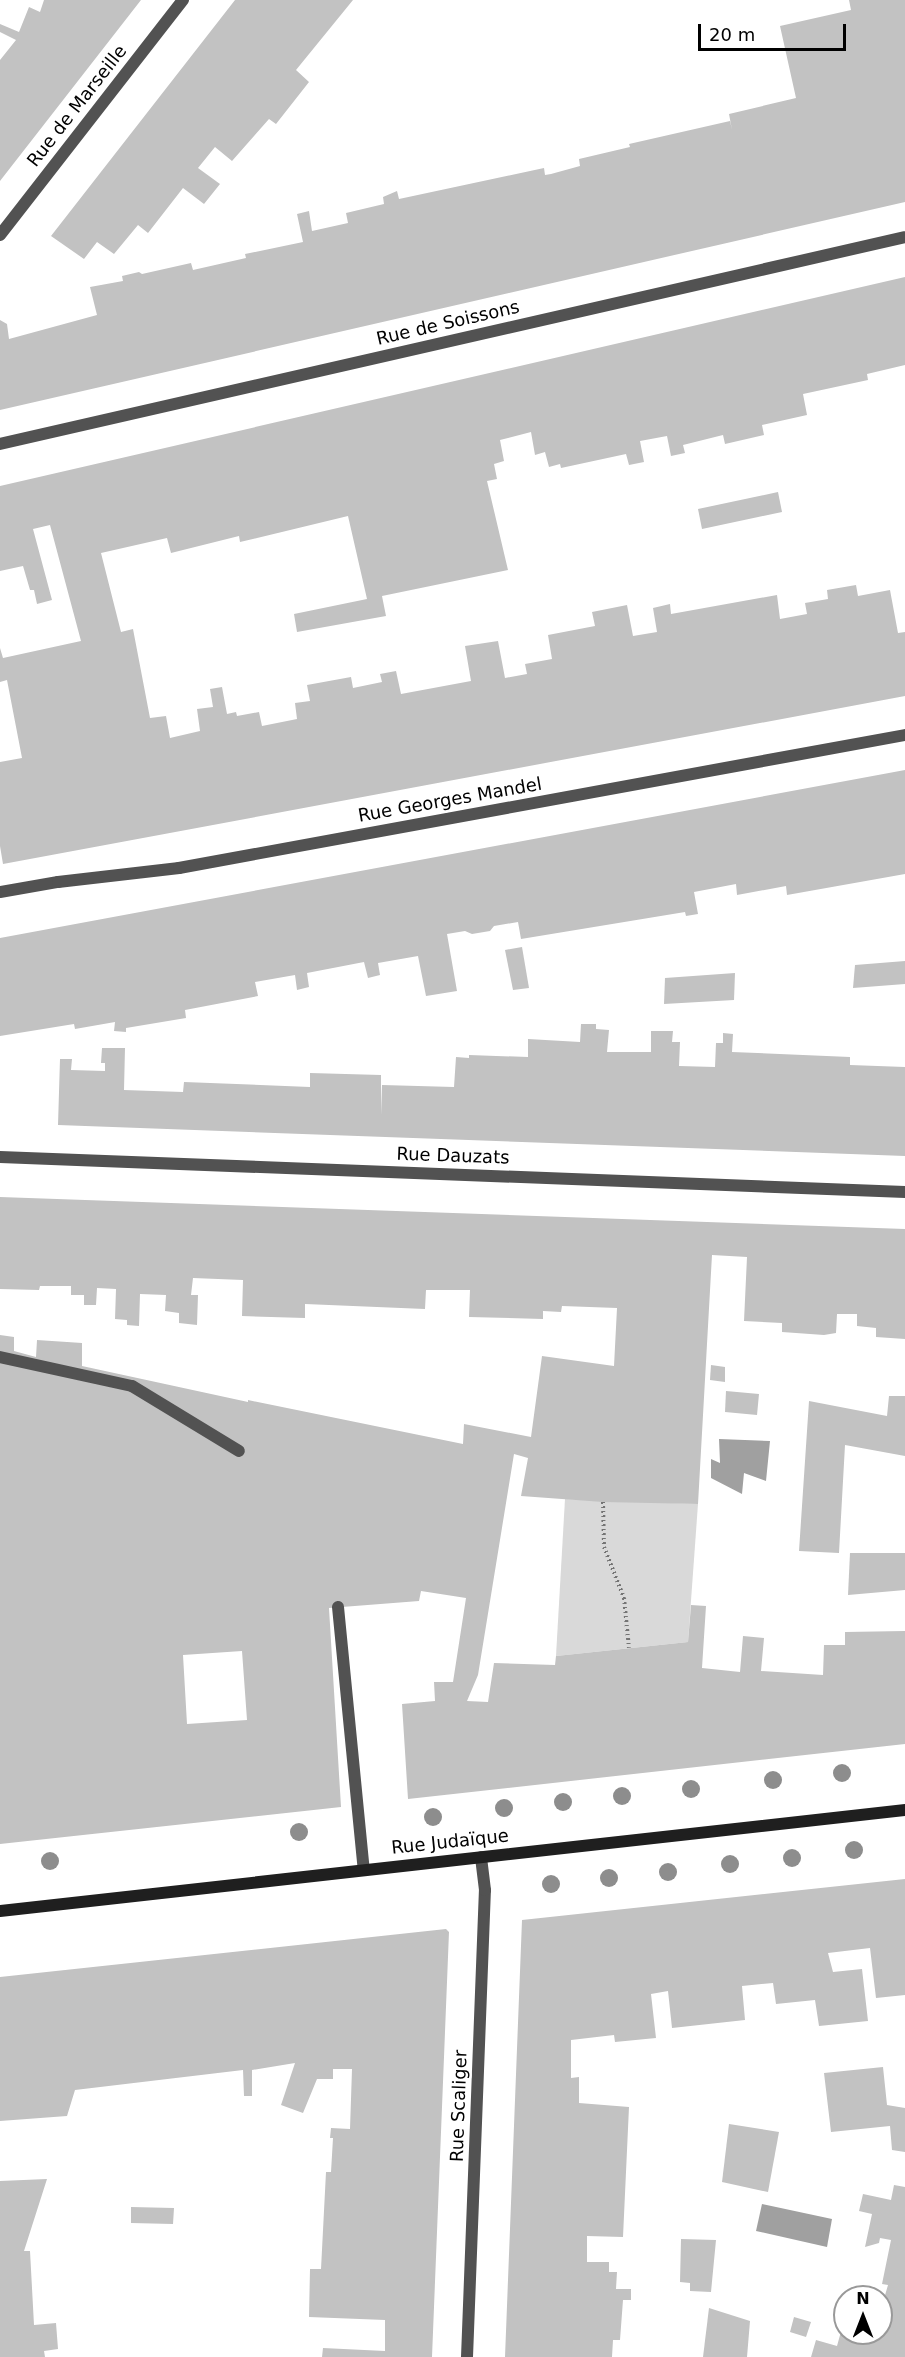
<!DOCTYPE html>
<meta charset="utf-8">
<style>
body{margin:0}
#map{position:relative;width:905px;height:2357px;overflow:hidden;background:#fff;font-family:"DejaVu Sans",sans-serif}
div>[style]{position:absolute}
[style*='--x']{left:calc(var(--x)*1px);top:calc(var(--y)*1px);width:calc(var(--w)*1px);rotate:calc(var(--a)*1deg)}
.green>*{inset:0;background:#d9d9d9}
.water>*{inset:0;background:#a0a0a0}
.building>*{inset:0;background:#c2c2c2}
.path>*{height:4px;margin-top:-2px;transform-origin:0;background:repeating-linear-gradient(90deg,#747474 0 1.5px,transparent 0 4.5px)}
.service>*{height:12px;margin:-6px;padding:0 6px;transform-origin:6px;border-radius:6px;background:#525252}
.minor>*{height:12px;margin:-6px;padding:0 6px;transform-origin:6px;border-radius:6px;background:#525252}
.tertiary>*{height:12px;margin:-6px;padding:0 6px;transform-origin:6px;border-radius:6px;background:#525252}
.secondary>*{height:12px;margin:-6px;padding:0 6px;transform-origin:6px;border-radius:6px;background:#1f1f1f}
.trees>*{width:18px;height:18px;margin:-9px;border-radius:50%;background:#8d8d8d}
span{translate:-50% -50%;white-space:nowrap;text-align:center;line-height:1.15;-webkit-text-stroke:4.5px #fff;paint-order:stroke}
.street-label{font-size:18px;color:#000}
.north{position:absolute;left:833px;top:2285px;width:60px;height:60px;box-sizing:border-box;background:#fff;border:2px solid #999;border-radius:50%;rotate:0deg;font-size:16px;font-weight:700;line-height:24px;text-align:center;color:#000}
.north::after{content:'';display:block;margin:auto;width:21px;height:27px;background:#000;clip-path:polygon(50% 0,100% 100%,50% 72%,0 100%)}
.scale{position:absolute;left:698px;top:24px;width:148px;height:27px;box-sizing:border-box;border:3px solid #000;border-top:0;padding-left:8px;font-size:18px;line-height:21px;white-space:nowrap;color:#000;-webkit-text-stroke:4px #fff;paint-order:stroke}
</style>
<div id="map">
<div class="green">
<i style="clip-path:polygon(565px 1499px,698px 1504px,688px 1642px,556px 1656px)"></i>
</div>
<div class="water">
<i style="clip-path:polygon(719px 1439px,770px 1441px,766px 1481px,744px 1473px,742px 1494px,711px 1478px,711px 1459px,720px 1463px)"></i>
<i style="clip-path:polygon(762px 2204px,832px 2219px,827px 2247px,756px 2231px)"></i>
</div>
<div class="building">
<i style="clip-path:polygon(44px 0,141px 0,0 181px,0 60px,16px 40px,0 32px,0 24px,19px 32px,29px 7px,40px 12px)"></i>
<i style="clip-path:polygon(235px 0,353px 0,296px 70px,309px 82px,276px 124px,269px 119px,232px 161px,215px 147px,198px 168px,220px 184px,204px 204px,183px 188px,148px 233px,138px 225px,114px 254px,97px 242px,84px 259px,51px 236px)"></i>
<i style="clip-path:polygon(849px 0,905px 0,905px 202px,0 410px,0 320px,7px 324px,9px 339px,97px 315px,90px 287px,123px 281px,122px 276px,139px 272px,142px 274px,191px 263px,193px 270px,246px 258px,245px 254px,303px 242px,297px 214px,309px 211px,312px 231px,348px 223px,346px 213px,384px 204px,383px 197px,397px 191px,399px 199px,544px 168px,545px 175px,551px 174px,580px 166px,579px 159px,630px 147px,629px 144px,730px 121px,732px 130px,729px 114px,796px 98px,780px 26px,851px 10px)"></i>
<i style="clip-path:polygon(905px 277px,905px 365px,867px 374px,868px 380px,803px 394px,807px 415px,762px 425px,764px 435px,725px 444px,723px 435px,683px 445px,685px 453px,671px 456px,667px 436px,640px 441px,644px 462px,629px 465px,626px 454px,561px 468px,560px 464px,549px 467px,545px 452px,535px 455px,531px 432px,500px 440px,504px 461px,494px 464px,497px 479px,487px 481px,508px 570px,382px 596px,386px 616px,297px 632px,294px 614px,367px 599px,348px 516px,240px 542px,239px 536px,171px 553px,167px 538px,101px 553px,121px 632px,133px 629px,150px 718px,166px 716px,170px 738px,200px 731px,197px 709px,213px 707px,210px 689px,222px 687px,227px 714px,236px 712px,237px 716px,259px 712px,262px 726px,297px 719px,295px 703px,310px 701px,307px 685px,351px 677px,353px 688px,382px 682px,380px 674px,396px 671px,401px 694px,471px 681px,465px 646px,498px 641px,505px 678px,527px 674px,525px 664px,552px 659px,548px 635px,595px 626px,592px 612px,627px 605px,633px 636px,657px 632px,653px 608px,670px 604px,671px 614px,777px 595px,780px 619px,807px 614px,805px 603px,828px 599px,827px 590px,856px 585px,858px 596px,890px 590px,898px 633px,905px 632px,905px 696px,3px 864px,0 846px,0 762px,22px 758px,7px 680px,0 682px,0 648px,3px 658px,81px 641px,50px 525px,33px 529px,52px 600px,37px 604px,34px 590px,30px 590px,23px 566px,0 571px,0 486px)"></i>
<i style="clip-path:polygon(778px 492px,782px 512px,702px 529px,698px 509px)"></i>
<i style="clip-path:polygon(905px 770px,905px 874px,787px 895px,786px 886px,737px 895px,736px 884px,694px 892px,698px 914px,686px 916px,685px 912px,521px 939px,518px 922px,494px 926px,490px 931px,472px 934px,465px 931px,447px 934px,457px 991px,426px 996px,418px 956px,378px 963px,380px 975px,368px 978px,364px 962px,307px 973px,309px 987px,297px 990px,295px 975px,255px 982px,258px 996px,185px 1010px,186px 1018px,126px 1028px,126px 1032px,114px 1031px,115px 1022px,75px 1029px,74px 1024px,0 1036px,0 938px)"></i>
<i style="clip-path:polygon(522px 947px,529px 988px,513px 990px,505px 950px)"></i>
<i style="clip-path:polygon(905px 961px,905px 984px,853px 988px,855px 965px)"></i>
<i style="clip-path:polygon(735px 973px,734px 1000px,664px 1004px,665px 978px)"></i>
<i style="clip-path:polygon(581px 1024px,596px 1024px,596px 1029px,609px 1030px,607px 1052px,651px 1052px,651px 1031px,673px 1031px,672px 1042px,680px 1042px,679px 1066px,715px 1067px,716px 1043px,723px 1043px,723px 1033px,733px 1034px,732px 1052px,850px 1057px,850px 1065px,905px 1067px,905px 1156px,58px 1125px,60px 1059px,72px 1059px,71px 1070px,105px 1071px,105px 1063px,101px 1063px,102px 1048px,125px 1048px,124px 1090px,183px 1092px,184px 1082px,310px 1087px,310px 1073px,381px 1075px,381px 1115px,382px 1085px,454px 1087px,456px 1057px,469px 1058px,469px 1055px,528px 1057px,528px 1039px,580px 1042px)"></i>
<i style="clip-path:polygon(evenodd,0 1197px,905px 1229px,905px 1339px,876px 1337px,876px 1328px,857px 1326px,857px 1314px,837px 1314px,836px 1333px,824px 1335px,782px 1332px,782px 1323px,744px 1321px,747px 1257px,712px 1255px,698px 1504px,603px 1502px,521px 1496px,528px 1458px,514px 1454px,478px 1675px,467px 1701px,488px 1702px,494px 1663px,555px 1665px,556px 1656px,688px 1642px,691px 1605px,706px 1606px,702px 1668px,740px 1672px,743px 1636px,764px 1638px,761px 1671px,823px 1675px,824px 1645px,845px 1645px,845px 1632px,905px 1631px,905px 1744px,408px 1799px,402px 1704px,435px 1701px,434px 1682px,453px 1682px,466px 1598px,421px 1591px,419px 1601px,329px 1608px,341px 1807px,0 1844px,0 1335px,14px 1337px,14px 1351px,36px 1357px,37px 1340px,82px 1343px,82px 1366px,248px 1402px,248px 1400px,463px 1444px,464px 1424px,531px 1437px,542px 1356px,614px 1366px,617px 1308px,562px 1306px,561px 1312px,543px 1311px,543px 1319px,469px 1317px,470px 1290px,426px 1290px,425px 1309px,305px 1304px,305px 1318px,242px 1316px,243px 1280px,193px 1278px,191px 1295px,198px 1295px,197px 1325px,179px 1323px,179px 1313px,165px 1311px,166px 1295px,140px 1294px,139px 1326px,127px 1325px,127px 1320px,115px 1319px,116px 1289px,97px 1288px,96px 1305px,84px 1305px,84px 1295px,71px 1295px,71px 1286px,40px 1286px,39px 1290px,0 1289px,0 1197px,242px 1651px,247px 1720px,187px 1724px,183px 1655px,242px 1651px)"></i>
<i style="clip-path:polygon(711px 1365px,725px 1367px,725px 1382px,710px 1380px)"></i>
<i style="clip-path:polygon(726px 1391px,759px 1394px,757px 1415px,725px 1412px)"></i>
<i style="clip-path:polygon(889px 1396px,905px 1396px,905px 1456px,845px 1445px,839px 1553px,799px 1551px,809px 1401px,887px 1416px)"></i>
<i style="clip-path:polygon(850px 1553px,905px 1553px,905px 1590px,848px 1595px)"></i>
<i style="clip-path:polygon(905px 1879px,905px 1995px,876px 1998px,870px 1948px,828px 1953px,833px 1972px,862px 1969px,868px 2021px,819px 2026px,815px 2000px,776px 2004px,773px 1983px,742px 1986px,745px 2020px,672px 2028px,668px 1991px,651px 1994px,656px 2038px,615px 2042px,614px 2035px,571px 2040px,571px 2078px,579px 2077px,579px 2103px,629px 2107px,623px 2237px,587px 2236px,587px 2262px,609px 2262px,609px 2272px,617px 2272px,616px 2289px,631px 2289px,631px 2300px,623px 2300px,620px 2340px,613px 2340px,612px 2357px,505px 2357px,522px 1920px)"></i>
<i style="clip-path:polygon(446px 1929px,449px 1932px,432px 2357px,322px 2357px,323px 2348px,385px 2351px,385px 2320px,309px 2317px,310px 2269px,321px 2269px,326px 2172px,331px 2172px,333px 2138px,330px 2138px,331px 2128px,350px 2129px,352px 2069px,333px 2069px,333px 2079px,317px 2079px,303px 2113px,281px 2105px,295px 2063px,252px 2070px,252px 2096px,244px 2096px,243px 2070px,75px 2090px,67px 2116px,0 2121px,0 1977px)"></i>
<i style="clip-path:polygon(883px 2067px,887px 2105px,905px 2108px,905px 2152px,892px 2150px,890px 2126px,831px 2132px,824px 2073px)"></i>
<i style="clip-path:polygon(729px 2124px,779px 2132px,768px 2192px,722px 2182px)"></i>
<i style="clip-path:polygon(47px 2179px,24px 2251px,30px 2251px,34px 2325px,56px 2323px,58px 2349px,44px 2351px,45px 2357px,0 2357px,0 2181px)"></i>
<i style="clip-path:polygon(894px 2185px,905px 2187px,905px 2357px,811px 2357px,816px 2340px,837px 2346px,842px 2328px,845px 2333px,881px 2333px,881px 2319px,885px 2320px,886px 2313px,881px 2309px,888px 2285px,882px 2284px,891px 2240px,880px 2238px,879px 2243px,865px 2247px,872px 2214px,859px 2211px,863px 2194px,891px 2200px)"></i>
<i style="clip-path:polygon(131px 2207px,174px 2208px,173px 2224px,131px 2223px)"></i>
<i style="clip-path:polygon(681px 2239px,716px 2240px,711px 2292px,690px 2291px,690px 2283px,680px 2282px)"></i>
<i style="clip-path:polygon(709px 2308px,750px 2321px,747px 2357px,703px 2357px)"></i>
<i style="clip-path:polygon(794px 2317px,811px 2322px,806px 2337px,790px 2332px)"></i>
</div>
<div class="path">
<i style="--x:603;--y:1502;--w:45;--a:88.7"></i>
<i style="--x:604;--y:1547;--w:55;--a:68.6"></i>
<i style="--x:624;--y:1598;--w:50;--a:84.3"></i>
</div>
<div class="service">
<i style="--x:0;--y:1357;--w:135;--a:12.4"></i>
<i style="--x:132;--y:1386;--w:125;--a:31.3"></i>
<i style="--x:338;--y:1607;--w:264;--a:84.4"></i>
</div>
<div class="minor">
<i style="--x:0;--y:444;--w:928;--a:-12.88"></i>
<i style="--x:0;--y:1157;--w:906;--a:2.21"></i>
<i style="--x:467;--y:2357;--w:467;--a:-87.8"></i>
<i style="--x:485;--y:1890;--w:33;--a:-97"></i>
</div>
<div class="tertiary">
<i style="--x:0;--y:235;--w:298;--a:-52.1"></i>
<i style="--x:0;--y:892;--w:59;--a:-9.8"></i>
<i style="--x:58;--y:882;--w:122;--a:-6.6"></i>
<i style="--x:179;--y:868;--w:738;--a:-10.38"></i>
</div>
<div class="secondary">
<i style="--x:0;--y:1911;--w:911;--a:-6.37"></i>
</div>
<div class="trees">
<i style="left:842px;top:1773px"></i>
<i style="left:773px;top:1780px"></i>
<i style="left:691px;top:1789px"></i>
<i style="left:622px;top:1796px"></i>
<i style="left:563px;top:1802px"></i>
<i style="left:504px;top:1808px"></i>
<i style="left:433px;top:1817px"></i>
<i style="left:299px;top:1832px"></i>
<i style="left:854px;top:1850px"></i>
<i style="left:792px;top:1858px"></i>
<i style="left:50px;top:1861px"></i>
<i style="left:730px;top:1864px"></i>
<i style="left:668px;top:1872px"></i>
<i style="left:609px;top:1878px"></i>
<i style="left:551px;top:1884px"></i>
</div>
<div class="street-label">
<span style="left:77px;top:106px;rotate:-52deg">Rue de Marseille</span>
<span style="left:448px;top:323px;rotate:-13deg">Rue de Soissons</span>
<span style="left:450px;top:800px;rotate:-10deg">Rue Georges Mandel</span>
<span style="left:453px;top:1156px;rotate:2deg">Rue Dauzats</span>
<span style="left:450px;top:1842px;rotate:-6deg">Rue Judaïque</span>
<span style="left:459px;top:2106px;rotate:-88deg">Rue Scaliger</span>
</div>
<div class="north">N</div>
<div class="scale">20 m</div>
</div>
